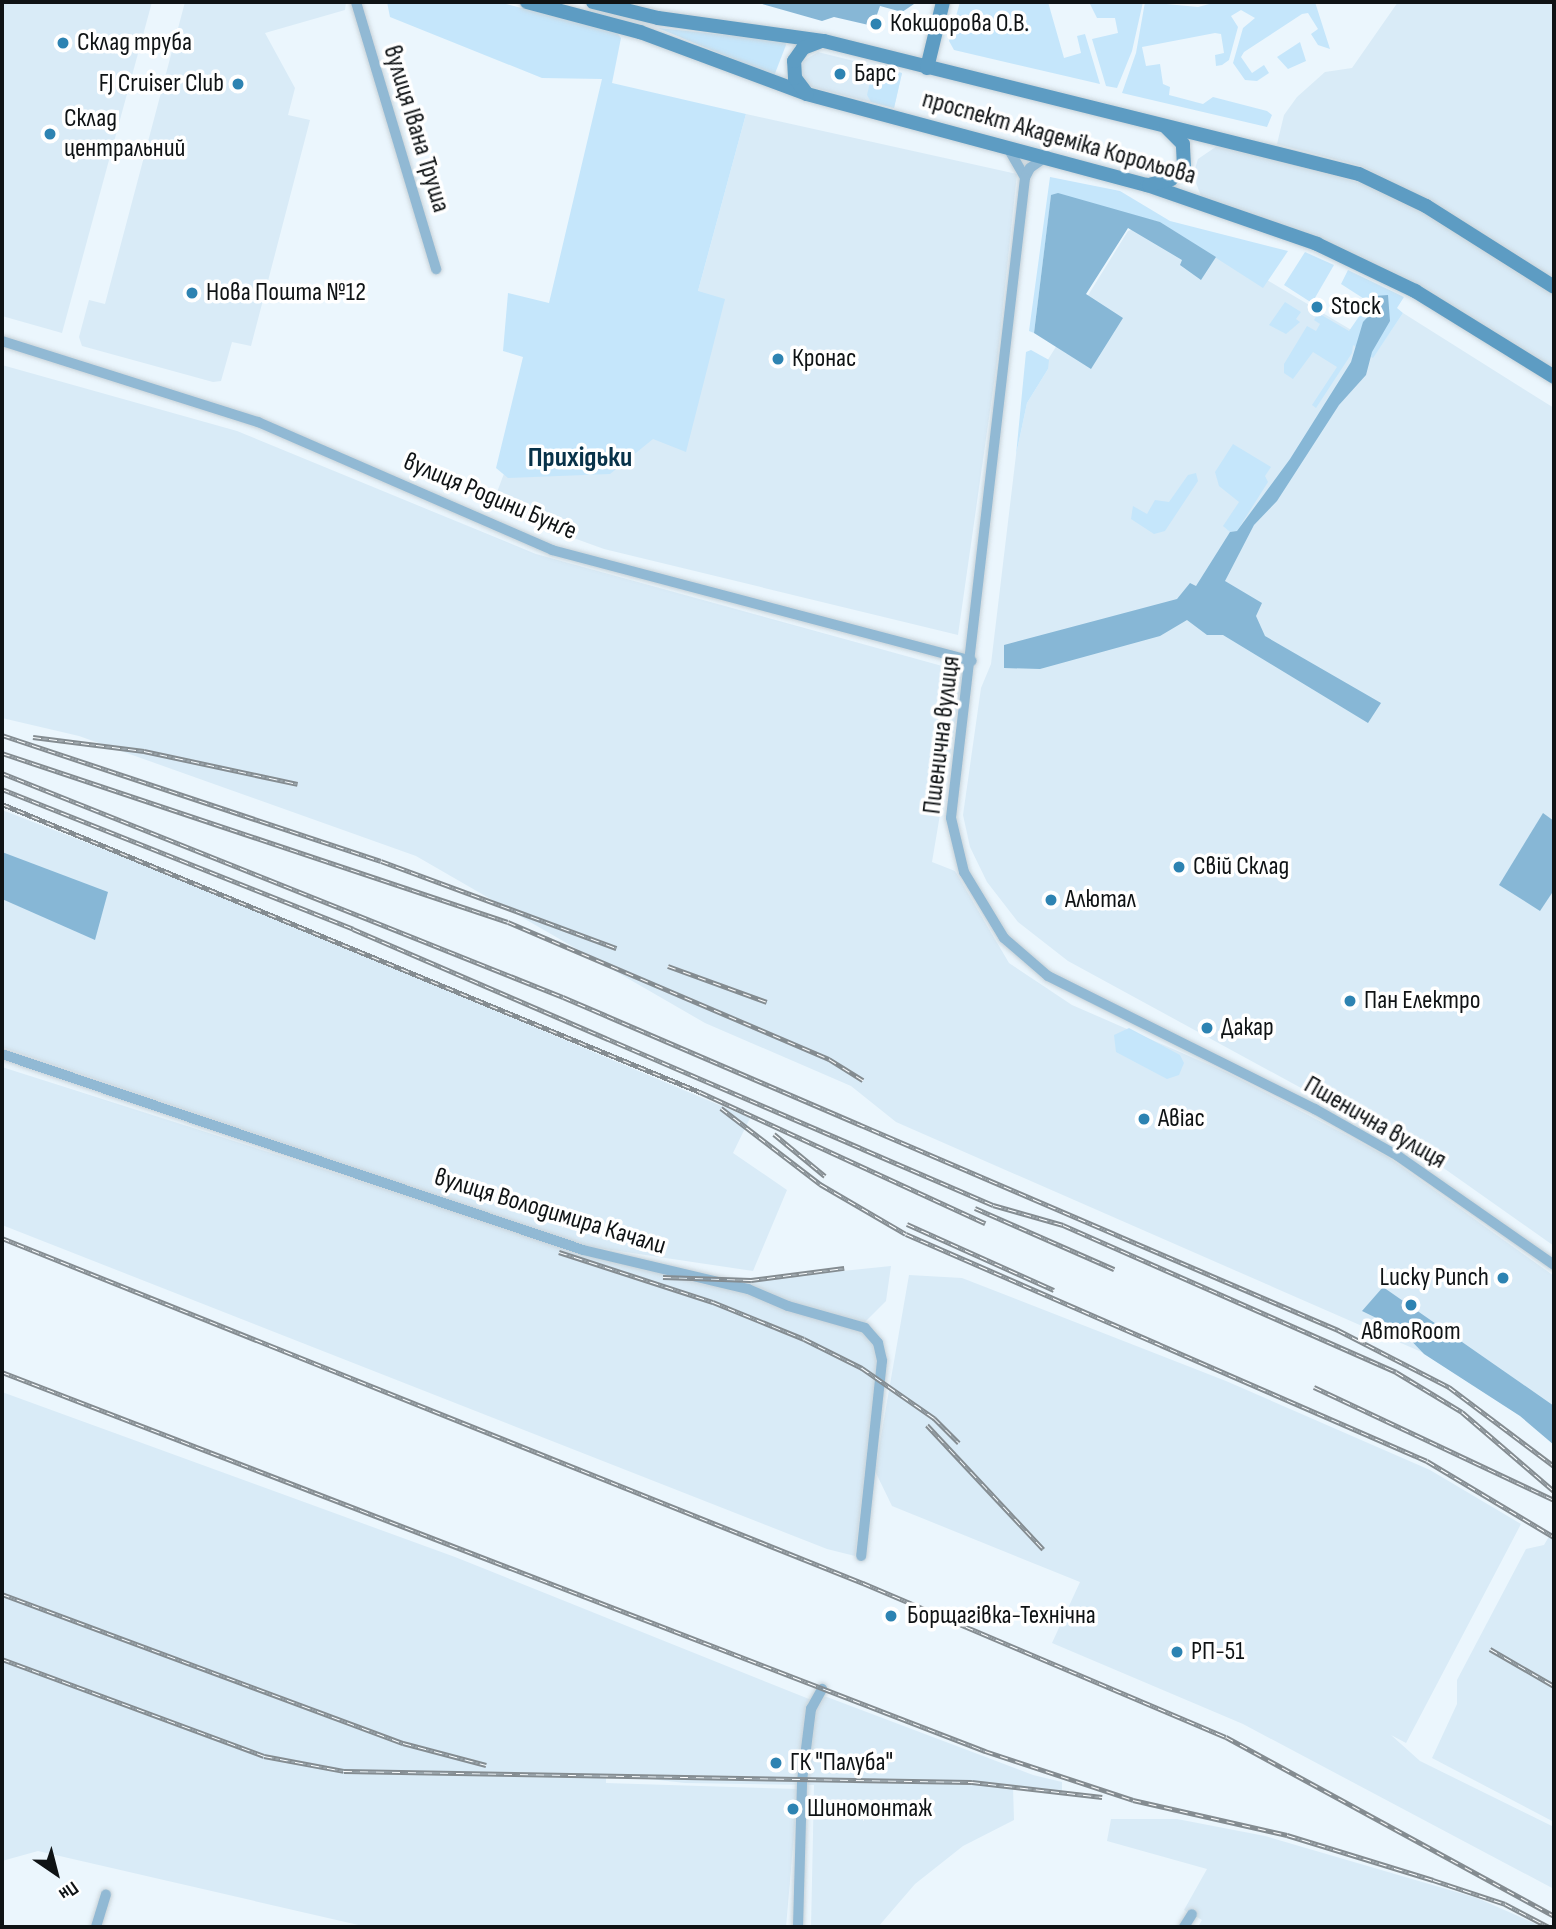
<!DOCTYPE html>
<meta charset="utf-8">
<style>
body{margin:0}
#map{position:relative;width:1556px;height:1929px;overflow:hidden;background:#ebf6fd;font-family:"Sofia Sans Condensed",sans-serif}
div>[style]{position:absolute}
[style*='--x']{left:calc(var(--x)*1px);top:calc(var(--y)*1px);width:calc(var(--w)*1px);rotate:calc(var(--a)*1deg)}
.built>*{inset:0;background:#d9ebf7}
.green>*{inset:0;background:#c5e6fb}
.forest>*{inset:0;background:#87b7d6}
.roads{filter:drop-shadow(0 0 2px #c8d2d8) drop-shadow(0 0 2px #c8d2d8)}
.street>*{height:10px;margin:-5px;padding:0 5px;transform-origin:5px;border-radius:5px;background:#91b9d4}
.secondary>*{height:14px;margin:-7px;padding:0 7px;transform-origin:7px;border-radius:7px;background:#5d9cc3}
.rail>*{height:5px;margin-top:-2.5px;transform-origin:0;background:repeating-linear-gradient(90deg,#fff 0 8px,#848c91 0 16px);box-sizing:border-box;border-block:2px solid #848c91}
.dots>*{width:19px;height:19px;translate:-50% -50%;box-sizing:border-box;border:4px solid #fff;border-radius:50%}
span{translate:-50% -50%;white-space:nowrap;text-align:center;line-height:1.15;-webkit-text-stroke:7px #fff;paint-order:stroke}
.poi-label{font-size:26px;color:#0f1315}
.left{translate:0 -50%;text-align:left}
.right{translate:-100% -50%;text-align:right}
.street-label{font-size:26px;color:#0f1315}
.neighbourhood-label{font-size:28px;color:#083249;font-weight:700}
.frame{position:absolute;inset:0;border:4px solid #0f1315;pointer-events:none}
.north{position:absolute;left:21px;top:1838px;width:70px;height:70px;-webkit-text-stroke:5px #fff;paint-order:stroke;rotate:145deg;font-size:19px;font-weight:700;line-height:28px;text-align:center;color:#0f1315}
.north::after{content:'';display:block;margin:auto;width:24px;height:32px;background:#0f1315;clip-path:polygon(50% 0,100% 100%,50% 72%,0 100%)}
</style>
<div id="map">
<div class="built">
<i style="clip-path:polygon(2px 2px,152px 2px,62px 333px,2px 316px)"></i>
<i style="clip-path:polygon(185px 2px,346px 2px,345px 10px,265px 33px,295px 88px,288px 115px,310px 120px,251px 346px,232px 342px,221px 381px,213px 382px,82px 346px,79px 337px,89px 300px,105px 304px)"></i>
<i style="clip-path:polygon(1398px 2px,1554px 2px,1554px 279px,1437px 205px,1361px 166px,1277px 144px,1284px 115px,1297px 97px,1325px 72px,1352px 68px)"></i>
<i style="clip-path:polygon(818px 52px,902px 73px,894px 108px,807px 86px,801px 73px,803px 61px)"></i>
<i style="clip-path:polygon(746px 114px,1017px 174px,997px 362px,958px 635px,604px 549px,491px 508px,533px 397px,659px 435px)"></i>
<i style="clip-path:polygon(1220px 144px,1375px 187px,1423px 211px,1554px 294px,1554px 373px,1416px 287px,1201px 196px,1193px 175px,1198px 159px)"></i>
<i style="clip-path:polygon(1164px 219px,1380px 347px,1403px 313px,1554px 408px,1554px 1246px,1394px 1133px,1367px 1124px,1068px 961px,1018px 922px,987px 882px,970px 847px,963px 815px,981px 688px,991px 664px,1016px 455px,1027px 403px,1048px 369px,1044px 366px,1128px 231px)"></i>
<i style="clip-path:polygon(2px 365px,237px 431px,536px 554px,964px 672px,932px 862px,955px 871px,1009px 963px,1072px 1005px,1228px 1073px,1388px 1157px,1554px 1276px,1554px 1438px,1449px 1364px,896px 1122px,851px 1086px,705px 1023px,416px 856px,79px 736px,2px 718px)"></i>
<i style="clip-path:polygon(2px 810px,204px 888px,750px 1118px,733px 1153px,787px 1190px,753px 1271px,585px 1246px,2px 1047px)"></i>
<i style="clip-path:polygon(2px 1067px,582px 1252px,706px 1285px,891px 1266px,886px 1301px,863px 1324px,878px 1358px,855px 1556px,827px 1549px,2px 1225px)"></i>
<i style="clip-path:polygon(909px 1275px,962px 1278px,1226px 1381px,1430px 1470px,1521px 1524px,1406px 1743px,1391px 1735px,1420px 1761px,1554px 1827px,1554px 1889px,1243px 1724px,1052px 1643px,1080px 1582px,892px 1506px,875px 1471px)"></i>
<i style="clip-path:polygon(2px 1392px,455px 1557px,809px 1699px,827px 1697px,1033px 1775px,1062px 1782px,1062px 1791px,1013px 1787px,1014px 1820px,963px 1846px,915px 1884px,878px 1927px,811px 1927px,814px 1785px,685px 1783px,606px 1774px,606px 1783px,798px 1789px,786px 1927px,367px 1927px,38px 1851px,2px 1861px)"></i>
<i style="clip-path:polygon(1554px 1528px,1554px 1822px,1432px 1758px,1457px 1704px,1457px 1680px,1526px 1549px,1544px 1545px)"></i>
<i style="clip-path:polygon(1111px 1819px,1177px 1819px,1265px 1836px,1477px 1898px,1543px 1927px,1198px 1927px,1202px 1920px,1184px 1910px,1207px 1869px,1107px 1841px)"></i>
</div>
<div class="green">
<i style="clip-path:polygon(387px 2px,498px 2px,616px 32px,621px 38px,612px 83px,746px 114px,698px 291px,725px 299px,686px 452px,653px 439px,610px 474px,508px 478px,496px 468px,523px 357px,503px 351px,508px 293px,549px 303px,602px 79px,542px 78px,390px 17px)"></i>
<i style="clip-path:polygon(960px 2px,1048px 2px,1064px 58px,1081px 53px,1077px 36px,1085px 34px,1100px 84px,954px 50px,949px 41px)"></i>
<i style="clip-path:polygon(1089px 2px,1143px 2px,1132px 51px,1117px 88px,1106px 86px,1092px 39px,1118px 33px,1115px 18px,1097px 18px)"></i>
<i style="clip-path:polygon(1145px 2px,1198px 7px,1217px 2px,1315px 2px,1330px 49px,1318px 45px,1311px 34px,1318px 29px,1308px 13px,1302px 14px,1244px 52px,1241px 57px,1252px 73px,1264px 65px,1269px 73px,1257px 81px,1245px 80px,1233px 63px,1243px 28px,1255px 18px,1241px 10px,1231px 16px,1238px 27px,1229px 60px,1222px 65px,1216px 66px,1215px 55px,1224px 53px,1221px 34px,1215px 33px,1142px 47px,1146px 66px,1160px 64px,1163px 84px,1170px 87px,1169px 95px,1203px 104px,1213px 97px,1267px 111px,1272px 115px,1267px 127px,1122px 93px,1136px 53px)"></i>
<i style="clip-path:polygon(658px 28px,785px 41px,786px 45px,774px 76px)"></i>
<i style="clip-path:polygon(1300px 42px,1306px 61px,1288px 69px,1277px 57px)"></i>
<i style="clip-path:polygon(881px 68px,902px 73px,894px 108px,871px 102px,867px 95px,872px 74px)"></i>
<i style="clip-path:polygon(1050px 177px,1120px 191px,1170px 221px,1288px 251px,1263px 288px,1160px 222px,1051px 196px,1034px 333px,1029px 331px)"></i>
<i style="clip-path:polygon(1305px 252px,1334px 265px,1312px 303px,1284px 285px)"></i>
<i style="clip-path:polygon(1348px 270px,1404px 297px,1397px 308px,1403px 313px,1373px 358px,1353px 345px,1352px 353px,1316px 408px,1312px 405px,1337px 367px,1313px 352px,1293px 379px,1284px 373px,1284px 364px,1307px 326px,1316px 331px,1320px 324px,1314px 320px,1318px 313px,1349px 331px,1369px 302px,1341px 284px)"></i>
<i style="clip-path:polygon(1285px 302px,1301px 312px,1296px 319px,1300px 322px,1286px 334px,1269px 325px)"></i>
<i style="clip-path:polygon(1031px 350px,1049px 360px,1048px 369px,1027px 403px,1016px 455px,1026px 352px)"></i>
<i style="clip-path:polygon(1233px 444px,1271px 467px,1265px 476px,1268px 482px,1237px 531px,1230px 532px,1223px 526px,1239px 502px,1219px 486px,1215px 472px)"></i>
<i style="clip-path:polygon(1196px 473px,1198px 481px,1165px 531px,1154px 534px,1131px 519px,1133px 506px,1147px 514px,1155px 500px,1169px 502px,1188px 475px)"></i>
<i style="clip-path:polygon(1129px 1028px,1180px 1055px,1184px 1063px,1179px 1075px,1167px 1079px,1116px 1052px,1114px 1035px)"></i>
</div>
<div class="forest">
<i style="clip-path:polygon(755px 2px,917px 2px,902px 12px,880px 6px,873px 26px,834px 17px,822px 21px)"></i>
<i style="clip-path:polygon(1058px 193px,1160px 222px,1216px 257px,1201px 280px,1180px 265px,1182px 260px,1128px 228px,1086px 294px,1123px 318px,1091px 369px,1034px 333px,1051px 195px)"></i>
<i style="clip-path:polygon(1388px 295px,1390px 321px,1372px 352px,1366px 375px,1339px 405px,1277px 501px,1254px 525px,1225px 581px,1262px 603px,1256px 616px,1265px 636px,1381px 703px,1368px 723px,1223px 635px,1207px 635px,1187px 620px,1160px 636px,1040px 669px,1004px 668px,1004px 645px,1177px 599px,1190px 583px,1196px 586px,1230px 532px,1237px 531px,1290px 459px,1351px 362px,1363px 322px,1375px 309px,1375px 296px)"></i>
<i style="clip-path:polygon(1543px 813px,1554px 821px,1554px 890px,1540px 911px,1499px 885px)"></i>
<i style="clip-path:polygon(2px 852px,108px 892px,95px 940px,2px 899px)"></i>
<i style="clip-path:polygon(1383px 1287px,1554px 1406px,1554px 1445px,1520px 1416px,1424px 1354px,1401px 1330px,1362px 1311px)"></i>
</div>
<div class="roads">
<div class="street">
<i style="--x:356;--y:2;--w:279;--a:73.3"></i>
<i style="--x:1008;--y:148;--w:34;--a:60"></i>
<i style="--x:1047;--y:156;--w:21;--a:145"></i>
<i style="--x:1030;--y:168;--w:11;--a:117"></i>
<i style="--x:1025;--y:178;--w:644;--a:96.6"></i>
<i style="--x:951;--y:818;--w:56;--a:76.5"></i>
<i style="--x:964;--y:872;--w:77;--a:58.8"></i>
<i style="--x:1004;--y:938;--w:58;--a:40.8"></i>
<i style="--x:1048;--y:976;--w:298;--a:26.5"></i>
<i style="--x:1315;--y:1109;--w:95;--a:29.5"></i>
<i style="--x:1398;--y:1156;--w:190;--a:34.9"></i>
<i style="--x:2;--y:341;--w:269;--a:17.6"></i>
<i style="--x:258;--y:422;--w:321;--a:23.5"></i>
<i style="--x:552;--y:550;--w:434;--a:14.8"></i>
<i style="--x:2;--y:1054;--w:613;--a:18.64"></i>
<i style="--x:583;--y:1250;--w:170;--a:13.3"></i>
<i style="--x:748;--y:1289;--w:43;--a:23"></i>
<i style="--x:788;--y:1306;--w:80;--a:15.9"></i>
<i style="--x:865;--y:1328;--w:20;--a:49"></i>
<i style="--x:878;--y:1343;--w:18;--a:77"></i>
<i style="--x:882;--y:1361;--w:196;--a:96.1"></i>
<i style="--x:96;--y:1927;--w:34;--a:-73"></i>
<i style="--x:798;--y:1927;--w:146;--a:-88.4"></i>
<i style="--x:802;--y:1781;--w:73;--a:-82.9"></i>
<i style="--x:811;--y:1709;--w:23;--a:-61"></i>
<i style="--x:1184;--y:1927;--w:15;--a:-58"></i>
</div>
<div class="secondary">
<i style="--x:527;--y:2;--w:117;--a:14.9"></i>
<i style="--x:640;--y:32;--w:178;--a:20.4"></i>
<i style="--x:807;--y:94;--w:352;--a:15"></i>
<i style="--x:1147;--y:185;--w:180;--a:19.1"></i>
<i style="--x:1317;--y:244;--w:109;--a:25.6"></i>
<i style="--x:1415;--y:291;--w:163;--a:31.7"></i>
<i style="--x:593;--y:2;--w:67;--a:13.8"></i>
<i style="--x:658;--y:18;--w:168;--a:7.9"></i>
<i style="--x:824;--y:41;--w:551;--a:13.96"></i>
<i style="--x:1359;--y:174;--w:74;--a:25.5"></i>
<i style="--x:1426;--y:206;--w:151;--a:32.3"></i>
<i style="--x:927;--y:68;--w:68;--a:-76.4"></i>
<i style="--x:807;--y:94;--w:20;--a:-127"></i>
<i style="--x:795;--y:78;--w:17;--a:-93"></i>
<i style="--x:794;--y:61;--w:16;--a:-55"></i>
<i style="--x:803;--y:48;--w:17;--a:-21"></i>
<i style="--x:1149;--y:185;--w:23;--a:-15"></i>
<i style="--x:1171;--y:179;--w:18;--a:-45"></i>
<i style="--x:1184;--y:166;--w:22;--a:-93"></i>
<i style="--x:1183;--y:144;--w:24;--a:-135"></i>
</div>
</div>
<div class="rail">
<i style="--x:2;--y:735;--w:399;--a:18.4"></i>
<i style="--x:381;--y:861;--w:251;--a:20.3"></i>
<i style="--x:33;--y:737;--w:112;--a:7.2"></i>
<i style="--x:144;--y:751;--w:157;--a:12.1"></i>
<i style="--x:2;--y:753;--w:533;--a:18.47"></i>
<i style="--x:508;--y:922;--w:349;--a:23.1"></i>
<i style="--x:829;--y:1059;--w:40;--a:32"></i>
<i style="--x:2;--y:773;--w:604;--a:21.77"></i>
<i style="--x:563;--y:997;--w:844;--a:23.25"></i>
<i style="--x:1338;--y:1330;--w:125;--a:27.2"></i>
<i style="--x:1449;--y:1387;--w:131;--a:37"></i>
<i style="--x:2;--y:789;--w:378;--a:21.7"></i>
<i style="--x:353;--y:929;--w:697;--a:23.33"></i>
<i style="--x:993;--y:1205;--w:73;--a:15.9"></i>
<i style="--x:1063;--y:1225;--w:364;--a:23.8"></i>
<i style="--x:1396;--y:1372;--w:77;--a:31.2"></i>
<i style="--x:1462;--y:1412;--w:121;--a:40.7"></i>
<i style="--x:2;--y:804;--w:755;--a:22.42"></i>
<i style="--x:700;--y:1092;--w:314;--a:24.7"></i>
<i style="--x:668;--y:966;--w:105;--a:20"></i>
<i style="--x:721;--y:1108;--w:125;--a:37.5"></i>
<i style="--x:820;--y:1184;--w:99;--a:30.2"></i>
<i style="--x:906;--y:1234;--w:568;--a:23.54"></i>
<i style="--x:1427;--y:1461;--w:148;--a:30.9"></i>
<i style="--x:774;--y:1134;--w:66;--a:39.5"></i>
<i style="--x:975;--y:1208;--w:152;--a:23.7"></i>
<i style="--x:907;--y:1224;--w:161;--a:24.2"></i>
<i style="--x:2;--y:1238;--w:928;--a:21.84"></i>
<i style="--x:863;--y:1583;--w:394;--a:23"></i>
<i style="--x:1226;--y:1737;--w:374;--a:28.6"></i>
<i style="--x:559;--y:1252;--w:162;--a:18"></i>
<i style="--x:713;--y:1302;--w:98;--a:22.1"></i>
<i style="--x:804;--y:1339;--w:65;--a:26.6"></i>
<i style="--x:862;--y:1368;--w:88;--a:34.8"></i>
<i style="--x:934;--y:1418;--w:35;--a:45"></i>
<i style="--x:663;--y:1277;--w:88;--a:2"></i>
<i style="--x:751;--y:1280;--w:94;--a:-7.4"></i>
<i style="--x:2;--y:1372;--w:1054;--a:21.08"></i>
<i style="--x:985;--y:1751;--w:156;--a:18.3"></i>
<i style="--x:1133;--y:1800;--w:158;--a:12.8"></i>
<i style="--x:1287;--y:1835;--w:153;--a:17.1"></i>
<i style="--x:1433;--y:1880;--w:76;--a:18.4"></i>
<i style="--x:1505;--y:1904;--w:50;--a:27.6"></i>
<i style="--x:1314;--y:1387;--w:265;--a:25.2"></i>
<i style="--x:927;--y:1425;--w:170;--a:46.9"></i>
<i style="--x:2;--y:1594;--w:428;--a:20.4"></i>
<i style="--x:403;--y:1743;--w:86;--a:14.8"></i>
<i style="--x:1490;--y:1649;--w:74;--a:30"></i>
<i style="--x:2;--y:1659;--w:279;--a:20.3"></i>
<i style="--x:264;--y:1756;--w:81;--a:10.6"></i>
<i style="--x:344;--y:1771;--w:628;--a:1"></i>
<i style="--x:972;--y:1782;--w:131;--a:6.6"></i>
</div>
<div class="dots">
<i style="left:876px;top:24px;background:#2d83b2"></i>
<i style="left:63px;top:43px;background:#2d83b2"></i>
<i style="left:840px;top:74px;background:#2d83b2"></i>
<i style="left:238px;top:84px;background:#2d83b2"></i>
<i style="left:50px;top:134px;background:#2d83b2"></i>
<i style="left:192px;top:293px;background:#2d83b2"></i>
<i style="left:1317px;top:307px;background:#2d83b2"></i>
<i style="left:778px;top:359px;background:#2d83b2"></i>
<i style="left:1179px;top:867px;background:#2d83b2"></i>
<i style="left:1051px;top:900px;background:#2d83b2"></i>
<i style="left:1350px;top:1001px;background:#2d83b2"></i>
<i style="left:1207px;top:1028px;background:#2d83b2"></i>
<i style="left:1144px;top:1119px;background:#2d83b2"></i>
<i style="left:1503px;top:1278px;background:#2d83b2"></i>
<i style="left:1411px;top:1305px;background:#2d83b2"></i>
<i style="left:891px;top:1616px;background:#2d83b2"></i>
<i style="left:1177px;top:1652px;background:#2d83b2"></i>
<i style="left:776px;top:1763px;background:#2d83b2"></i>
<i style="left:793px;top:1809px;background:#2d83b2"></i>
</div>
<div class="poi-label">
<span class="left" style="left:890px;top:24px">Кокшорова О.В.</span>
<span class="left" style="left:77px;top:43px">Склад труба</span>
<span class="left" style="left:854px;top:74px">Барс</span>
<span class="right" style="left:224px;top:84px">FJ Cruiser Club</span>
<span class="left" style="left:64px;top:134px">Склад<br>центральний</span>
<span class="left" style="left:206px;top:293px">Нова Пошта №12</span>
<span class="left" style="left:1331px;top:307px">Stock</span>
<span class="left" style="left:792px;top:359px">Кронас</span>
<span class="left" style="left:1193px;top:867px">Свій Склад</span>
<span class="left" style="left:1065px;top:900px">Алютал</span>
<span class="left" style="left:1364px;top:1001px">Пан Електро</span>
<span class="left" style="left:1221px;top:1028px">Дакар</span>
<span class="left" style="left:1158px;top:1119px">Авіас</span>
<span class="right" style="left:1489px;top:1278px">Lucky Punch</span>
<span style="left:1411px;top:1332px">АвтоRoom</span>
<span class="left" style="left:907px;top:1616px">Борщагівка-Технічна</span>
<span class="left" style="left:1191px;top:1652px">РП-51</span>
<span class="left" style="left:790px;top:1763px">ГК "Палуба"</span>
<span class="left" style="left:807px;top:1809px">Шиномонтаж</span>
</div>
<div class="street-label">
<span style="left:416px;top:129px;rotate:73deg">вулиця Івана Труша</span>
<span style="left:1059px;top:138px;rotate:16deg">проспект Академіка Корольова</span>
<span style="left:490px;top:497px;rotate:23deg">вулиця Родини Бунґе</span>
<span style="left:942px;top:735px;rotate:-83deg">Пшенична вулиця</span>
<span style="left:1375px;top:1123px;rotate:30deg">Пшенична вулиця</span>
<span style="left:550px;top:1212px;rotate:17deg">вулиця Володимира Качали</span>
</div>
<div class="neighbourhood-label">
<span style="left:580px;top:458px">Прихідьки</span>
</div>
<div class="frame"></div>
<div class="north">Пн</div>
</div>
